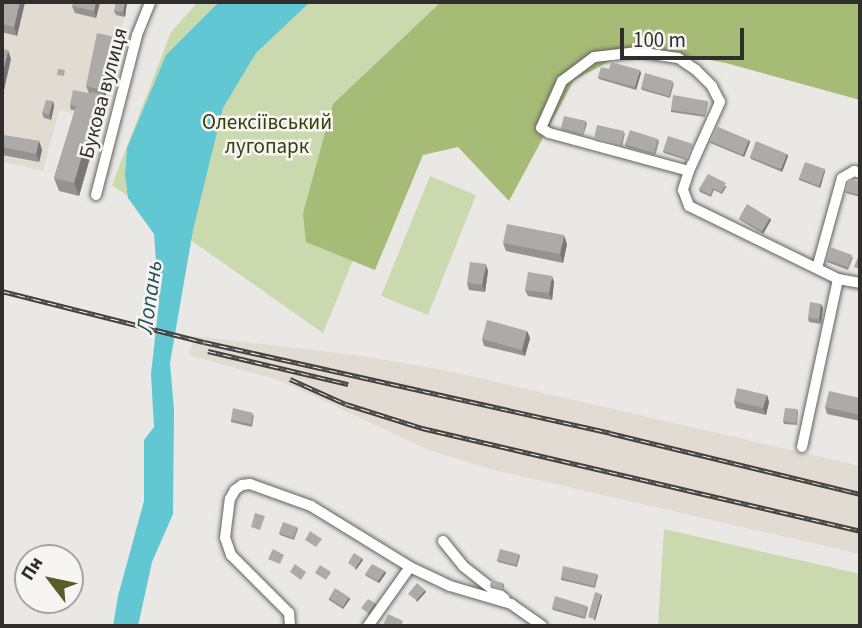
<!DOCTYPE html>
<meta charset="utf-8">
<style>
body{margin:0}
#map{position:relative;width:862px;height:628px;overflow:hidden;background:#eae8e5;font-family:"Source Sans 3",sans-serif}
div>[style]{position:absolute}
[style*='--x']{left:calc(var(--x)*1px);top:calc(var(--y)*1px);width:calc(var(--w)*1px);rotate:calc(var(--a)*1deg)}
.built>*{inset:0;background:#e1dbd2}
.green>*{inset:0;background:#cbd9af}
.forest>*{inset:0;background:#a6bb75}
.water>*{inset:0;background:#61c7d3}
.roads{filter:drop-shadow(0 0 2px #63615e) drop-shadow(0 0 2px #63615e)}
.minor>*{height:10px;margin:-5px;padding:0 5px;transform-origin:5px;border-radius:5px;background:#fff}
.rail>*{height:5px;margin-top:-2.5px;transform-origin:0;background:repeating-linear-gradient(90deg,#f7f5f2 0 8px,#434240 0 16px);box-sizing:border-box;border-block:2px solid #434240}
.wall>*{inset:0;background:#959390}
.shaded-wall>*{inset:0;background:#797876}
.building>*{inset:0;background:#adaba8}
span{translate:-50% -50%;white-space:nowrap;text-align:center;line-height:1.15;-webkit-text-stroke:5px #f7f5f2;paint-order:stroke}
.street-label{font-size:21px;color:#2f2e2d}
.park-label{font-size:21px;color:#323f0a}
.water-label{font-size:23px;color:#255258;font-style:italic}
.frame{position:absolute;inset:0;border:4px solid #2f2e2d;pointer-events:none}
.north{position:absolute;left:14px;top:544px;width:70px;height:70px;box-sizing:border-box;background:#f7f5f2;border:2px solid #a7a5a3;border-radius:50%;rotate:302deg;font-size:19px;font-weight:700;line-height:28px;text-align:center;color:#2f2e2d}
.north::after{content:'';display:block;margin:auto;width:24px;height:32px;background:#585c29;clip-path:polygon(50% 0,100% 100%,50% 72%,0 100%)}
.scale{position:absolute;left:620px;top:28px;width:124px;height:32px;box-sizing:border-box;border:4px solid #2f2e2d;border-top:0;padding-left:9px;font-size:21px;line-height:24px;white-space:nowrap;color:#2f2e2d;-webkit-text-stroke:5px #f7f5f2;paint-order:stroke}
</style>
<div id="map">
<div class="built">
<i style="clip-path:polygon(2px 2px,127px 2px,104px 121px,59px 110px,43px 171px,2px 162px)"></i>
<i style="clip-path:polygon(194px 336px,356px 355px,449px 371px,860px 466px,860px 554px,490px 469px,429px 450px,281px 381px,189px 355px)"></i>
</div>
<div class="green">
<i style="clip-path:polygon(198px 2px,860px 2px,619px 24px,399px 149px,323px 333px,112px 185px,171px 32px)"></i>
<i style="clip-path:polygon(430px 176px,476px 195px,428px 315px,381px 296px)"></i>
<i style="clip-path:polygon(664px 529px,860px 574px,860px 626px,658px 626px)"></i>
</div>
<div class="forest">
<i style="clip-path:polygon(441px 2px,860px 2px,860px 100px,726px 63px,637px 47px,574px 80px,509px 201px,458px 147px,423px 155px,375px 270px,306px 242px,303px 213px,333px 104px)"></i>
</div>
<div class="water">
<i style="clip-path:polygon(219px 2px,310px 2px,256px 53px,223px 108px,193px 230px,170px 363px,174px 410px,173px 514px,152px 562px,138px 626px,113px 626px,118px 596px,144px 501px,144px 440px,154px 427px,151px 374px,159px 302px,154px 234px,128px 198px,125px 175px,127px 148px,166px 55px)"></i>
</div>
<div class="roads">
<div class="minor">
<i style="--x:689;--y:171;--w:76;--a:-65.8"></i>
<i style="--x:720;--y:102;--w:18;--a:-117"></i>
<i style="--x:712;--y:86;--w:23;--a:-135"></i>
<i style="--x:696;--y:70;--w:22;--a:-146"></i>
<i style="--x:678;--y:58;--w:40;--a:-171.5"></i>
<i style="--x:638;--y:52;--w:44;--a:173.5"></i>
<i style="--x:594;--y:57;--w:40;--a:143"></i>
<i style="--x:562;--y:81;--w:51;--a:114.1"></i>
<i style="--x:541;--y:128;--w:9;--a:32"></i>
<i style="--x:549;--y:133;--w:145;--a:15.2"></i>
<i style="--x:689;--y:171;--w:20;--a:108"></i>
<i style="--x:683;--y:190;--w:17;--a:69"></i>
<i style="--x:689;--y:206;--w:166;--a:26.1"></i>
<i style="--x:838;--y:279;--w:22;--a:10"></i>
<i style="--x:96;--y:195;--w:165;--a:-75.6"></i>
<i style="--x:137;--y:35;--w:35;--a:-68"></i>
<i style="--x:817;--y:268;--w:93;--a:-74.5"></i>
<i style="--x:842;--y:178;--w:14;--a:-30"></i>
<i style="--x:854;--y:171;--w:6;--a:18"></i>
<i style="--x:802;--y:447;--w:172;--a:-77.9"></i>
<i style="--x:443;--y:541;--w:32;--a:51"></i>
<i style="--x:463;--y:566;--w:53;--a:38.2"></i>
<i style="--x:290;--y:626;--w:13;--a:-94"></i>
<i style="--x:289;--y:613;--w:82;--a:-135"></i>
<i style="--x:231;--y:555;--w:18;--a:-109"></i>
<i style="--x:225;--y:538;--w:39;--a:-83"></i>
<i style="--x:230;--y:499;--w:10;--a:-61"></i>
<i style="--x:235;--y:490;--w:9;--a:-36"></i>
<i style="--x:242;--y:485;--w:8;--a:-7"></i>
<i style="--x:250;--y:484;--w:65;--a:19.8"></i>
<i style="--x:311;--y:506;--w:116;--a:31.6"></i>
<i style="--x:410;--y:567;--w:44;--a:25.4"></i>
<i style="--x:450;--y:586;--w:64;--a:16.4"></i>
<i style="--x:511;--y:604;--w:38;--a:35"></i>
<i style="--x:368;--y:626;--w:72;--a:-54.6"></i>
</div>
</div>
<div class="rail">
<i style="--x:2;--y:291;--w:208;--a:14.2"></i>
<i style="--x:204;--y:342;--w:416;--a:12.6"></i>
<i style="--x:610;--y:433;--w:257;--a:13.7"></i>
<i style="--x:208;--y:351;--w:144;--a:13.3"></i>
<i style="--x:290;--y:379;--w:61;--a:24.1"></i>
<i style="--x:346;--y:404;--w:80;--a:17.5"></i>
<i style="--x:422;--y:428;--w:450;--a:13.2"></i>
</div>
<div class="wall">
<i style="clip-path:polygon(2px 2px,25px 2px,17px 36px,2px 32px)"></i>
<i style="clip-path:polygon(100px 2px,96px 18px,75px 13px,72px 6px)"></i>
<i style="clip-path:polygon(127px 2px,125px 17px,116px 15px,114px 11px)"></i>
<i style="clip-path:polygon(115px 37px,118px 44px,105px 97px,102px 96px,103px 96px,105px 101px,102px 116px,97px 115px,100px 123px,79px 196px,59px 191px,54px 178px,75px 110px,71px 110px,70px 105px,89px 93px,86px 86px)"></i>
<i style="clip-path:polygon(609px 69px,641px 73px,636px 90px,599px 79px,598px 77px)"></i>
<i style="clip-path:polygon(674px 83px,670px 98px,642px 90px,641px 88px)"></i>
<i style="clip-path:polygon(53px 101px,54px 106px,51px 120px,44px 118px,42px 113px)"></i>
<i style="clip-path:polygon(707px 101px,708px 103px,705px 117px,671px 112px,671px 110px)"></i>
<i style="clip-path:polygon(586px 121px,587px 124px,583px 136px,562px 130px,561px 128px)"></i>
<i style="clip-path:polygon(625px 133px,622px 147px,595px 141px,594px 139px)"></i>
<i style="clip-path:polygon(2px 135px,39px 141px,42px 150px,39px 162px,2px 155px)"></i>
<i style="clip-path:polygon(658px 139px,659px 142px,655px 156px,626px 147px,625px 144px)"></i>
<i style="clip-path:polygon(749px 140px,750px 142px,744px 157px,710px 143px,710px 141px)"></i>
<i style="clip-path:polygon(694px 146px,689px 161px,664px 153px,663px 151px)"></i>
<i style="clip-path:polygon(787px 154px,788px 156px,782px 172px,751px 159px,750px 157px)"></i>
<i style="clip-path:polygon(825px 169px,825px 171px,820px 188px,799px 180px,799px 178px)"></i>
<i style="clip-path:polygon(860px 182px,860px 197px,846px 193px,845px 191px)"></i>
<i style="clip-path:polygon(727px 186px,722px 194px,714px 190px,711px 197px,700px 192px,699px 189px)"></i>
<i style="clip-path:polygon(739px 218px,771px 220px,763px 234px,740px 220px)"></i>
<i style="clip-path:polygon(503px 243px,567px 244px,563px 263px,506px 251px)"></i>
<i style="clip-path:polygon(853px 257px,848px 270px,827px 262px,826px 260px)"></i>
<i style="clip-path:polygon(488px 271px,485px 292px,469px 290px,467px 283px)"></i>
<i style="clip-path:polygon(554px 282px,552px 300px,528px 296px,525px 290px)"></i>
<i style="clip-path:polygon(821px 304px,823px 308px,821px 324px,809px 322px,808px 318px)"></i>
<i style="clip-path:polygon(527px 331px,530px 338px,525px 356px,484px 346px,482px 339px)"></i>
<i style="clip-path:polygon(767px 395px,769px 402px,766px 415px,736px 408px,734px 401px)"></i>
<i style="clip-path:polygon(860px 398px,860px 421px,827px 414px,825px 407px)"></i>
<i style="clip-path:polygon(797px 409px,798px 412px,797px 425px,784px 424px,783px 421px)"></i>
<i style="clip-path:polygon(254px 415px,252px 427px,231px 422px,231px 420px)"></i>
<i style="clip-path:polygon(297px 527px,298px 529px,294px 540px,280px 535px,279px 533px)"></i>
<i style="clip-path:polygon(519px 554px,520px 556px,517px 567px,498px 562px,497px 560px)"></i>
<i style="clip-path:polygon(386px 573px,379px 583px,366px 576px,365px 574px)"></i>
<i style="clip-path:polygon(597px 574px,598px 576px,595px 588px,561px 580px,561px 578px)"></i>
<i style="clip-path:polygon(503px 583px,504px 585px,503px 591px,491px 588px,490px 586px)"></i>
<i style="clip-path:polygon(329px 598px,350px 599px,343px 609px,329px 600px)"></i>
<i style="clip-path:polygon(587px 606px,588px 608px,585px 619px,553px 610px,552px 608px)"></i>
</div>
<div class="shaded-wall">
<i style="clip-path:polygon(20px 2px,25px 2px,17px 36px,14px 27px)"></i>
<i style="clip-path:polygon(96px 2px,100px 2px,96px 18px,94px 11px)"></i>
<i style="clip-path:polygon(125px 2px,127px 2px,125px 17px,123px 12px)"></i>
<i style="clip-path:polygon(115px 37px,118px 44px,105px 97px,102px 90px)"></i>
<i style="clip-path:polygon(8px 50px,11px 59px,2px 99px,2px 76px)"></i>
<i style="clip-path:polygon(640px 70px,641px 73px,636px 90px,635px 87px)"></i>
<i style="clip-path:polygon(103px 96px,105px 101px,102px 116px,100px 112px)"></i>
<i style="clip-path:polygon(53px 101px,54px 106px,51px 120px,49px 115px)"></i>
<i style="clip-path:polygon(95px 110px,100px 123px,79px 196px,74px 183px)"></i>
<i style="clip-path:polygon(749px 140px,750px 142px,744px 157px,743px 155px)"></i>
<i style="clip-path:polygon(39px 141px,42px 150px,39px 162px,36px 154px)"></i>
<i style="clip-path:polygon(787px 154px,788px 156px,782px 172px,781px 169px)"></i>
<i style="clip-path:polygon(825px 169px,825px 171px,820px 188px,819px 186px)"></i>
<i style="clip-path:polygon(770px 218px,771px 220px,763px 234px,762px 231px)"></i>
<i style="clip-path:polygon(564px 235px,567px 244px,563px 263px,560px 254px)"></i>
<i style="clip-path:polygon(486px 264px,488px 271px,485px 292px,482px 285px)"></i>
<i style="clip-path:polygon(552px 276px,554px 282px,552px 300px,549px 293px)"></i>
<i style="clip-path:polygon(821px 304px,823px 308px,821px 324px,819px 319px)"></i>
<i style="clip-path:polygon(527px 331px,530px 338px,525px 356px,522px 350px)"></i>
<i style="clip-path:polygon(767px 395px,769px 402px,766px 415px,763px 408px)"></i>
<i style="clip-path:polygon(362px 558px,363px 560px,356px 570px,355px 568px)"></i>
<i style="clip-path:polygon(385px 571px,386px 573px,379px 583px,378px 581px)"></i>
<i style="clip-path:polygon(425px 590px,426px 592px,417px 602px,416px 600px)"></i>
<i style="clip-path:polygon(601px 594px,602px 596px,595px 621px,594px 619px)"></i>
<i style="clip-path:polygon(349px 597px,350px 599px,343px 609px,343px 607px)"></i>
<i style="clip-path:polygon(375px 603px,376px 605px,369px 615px,368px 613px)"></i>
</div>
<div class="building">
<i style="clip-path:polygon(2px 2px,20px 2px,14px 27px,2px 24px)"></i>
<i style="clip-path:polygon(73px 2px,96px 2px,94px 11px,72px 6px)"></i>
<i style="clip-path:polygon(116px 2px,125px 2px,123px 12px,114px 11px)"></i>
<i style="clip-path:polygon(97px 33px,115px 37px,102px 90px,86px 86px)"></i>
<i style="clip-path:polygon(2px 49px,8px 50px,2px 76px)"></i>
<i style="clip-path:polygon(611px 62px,640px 70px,635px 87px,598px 77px,601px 67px,609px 69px)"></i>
<i style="clip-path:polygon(58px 69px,65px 70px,64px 76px,57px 75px)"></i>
<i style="clip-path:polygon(645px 73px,673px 81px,669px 96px,641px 88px)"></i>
<i style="clip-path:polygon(73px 90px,103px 96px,100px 112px,70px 105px)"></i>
<i style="clip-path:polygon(91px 92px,101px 94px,100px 96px,91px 94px)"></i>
<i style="clip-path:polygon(673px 95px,707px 101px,705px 115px,671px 110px)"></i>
<i style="clip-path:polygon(46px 100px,53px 101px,49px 115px,42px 113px)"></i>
<i style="clip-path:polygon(76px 106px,95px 110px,74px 183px,54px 178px)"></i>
<i style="clip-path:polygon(564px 116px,586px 121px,583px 134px,561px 128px)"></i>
<i style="clip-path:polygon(597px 125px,624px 131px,621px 145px,594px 139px)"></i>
<i style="clip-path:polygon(716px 126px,749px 140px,743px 155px,710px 141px)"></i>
<i style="clip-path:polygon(630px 130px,658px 139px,654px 153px,625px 144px)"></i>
<i style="clip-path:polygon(2px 135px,39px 141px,36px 154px,2px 147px)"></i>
<i style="clip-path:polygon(668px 136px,693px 144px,688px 159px,663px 151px)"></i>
<i style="clip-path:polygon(756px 141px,787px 154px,781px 169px,750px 157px)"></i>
<i style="clip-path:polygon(805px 162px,825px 169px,819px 186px,799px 178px)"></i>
<i style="clip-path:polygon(708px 174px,726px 183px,721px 192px,713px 188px,710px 195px,699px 189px)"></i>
<i style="clip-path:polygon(848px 179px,860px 182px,860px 195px,845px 191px)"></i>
<i style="clip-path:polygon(747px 204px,770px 218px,762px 231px,739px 218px)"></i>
<i style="clip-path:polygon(507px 224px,564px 235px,560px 254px,503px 243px)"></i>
<i style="clip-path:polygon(830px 247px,852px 255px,848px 267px,826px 260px)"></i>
<i style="clip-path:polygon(858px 257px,860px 257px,860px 269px,854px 267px)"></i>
<i style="clip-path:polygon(470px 262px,486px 264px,482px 285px,467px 283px)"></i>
<i style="clip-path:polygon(528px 272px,552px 276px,549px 293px,525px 290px)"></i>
<i style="clip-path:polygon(810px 302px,821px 304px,819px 319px,808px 318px)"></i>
<i style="clip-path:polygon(487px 320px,527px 331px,522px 350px,482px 339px)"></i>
<i style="clip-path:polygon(737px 388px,767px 395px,763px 408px,734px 401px)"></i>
<i style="clip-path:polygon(829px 391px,860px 398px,860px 415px,825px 407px)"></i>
<i style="clip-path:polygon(233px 408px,253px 413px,251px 424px,231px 420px)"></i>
<i style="clip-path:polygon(785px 408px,797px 409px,796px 423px,783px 421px)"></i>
<i style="clip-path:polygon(255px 513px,265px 516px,260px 530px,251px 527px)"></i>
<i style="clip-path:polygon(283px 522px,297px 527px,293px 538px,279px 533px)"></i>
<i style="clip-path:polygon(310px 531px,322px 539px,316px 547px,305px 540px)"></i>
<i style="clip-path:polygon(273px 549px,284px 555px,280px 564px,268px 559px)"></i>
<i style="clip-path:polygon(500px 549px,519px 554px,516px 565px,497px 560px)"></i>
<i style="clip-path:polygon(354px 553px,362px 558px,355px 568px,348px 563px)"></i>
<i style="clip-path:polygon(295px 564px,306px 572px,301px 580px,290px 572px)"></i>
<i style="clip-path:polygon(372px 564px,385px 571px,378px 581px,365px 574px)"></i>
<i style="clip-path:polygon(320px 565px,331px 572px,326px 580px,315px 573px)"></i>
<i style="clip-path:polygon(563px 566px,597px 574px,594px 586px,561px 578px)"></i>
<i style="clip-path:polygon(491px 580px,503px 583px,502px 589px,490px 586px)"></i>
<i style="clip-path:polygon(417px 583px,425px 590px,416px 600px,408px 594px)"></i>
<i style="clip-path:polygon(335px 588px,349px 597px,343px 607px,329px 598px)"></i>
<i style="clip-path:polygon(595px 592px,601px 594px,594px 619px,588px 617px)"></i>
<i style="clip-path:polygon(555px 596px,587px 606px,584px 617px,552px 608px)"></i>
<i style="clip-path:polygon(368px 599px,375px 603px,368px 613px,361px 608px)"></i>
<i style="clip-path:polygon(388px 614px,403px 621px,401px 626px,385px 626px,383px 625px)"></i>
</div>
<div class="street-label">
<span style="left:103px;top:93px;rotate:-75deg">Букова вулиця</span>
</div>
<div class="park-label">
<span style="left:267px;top:134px">Олексіївський<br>лугопарк</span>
</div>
<div class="water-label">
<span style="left:150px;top:297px;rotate:-82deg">Лопань</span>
</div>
<div class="frame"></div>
<div class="north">Пн</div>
<div class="scale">100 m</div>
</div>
